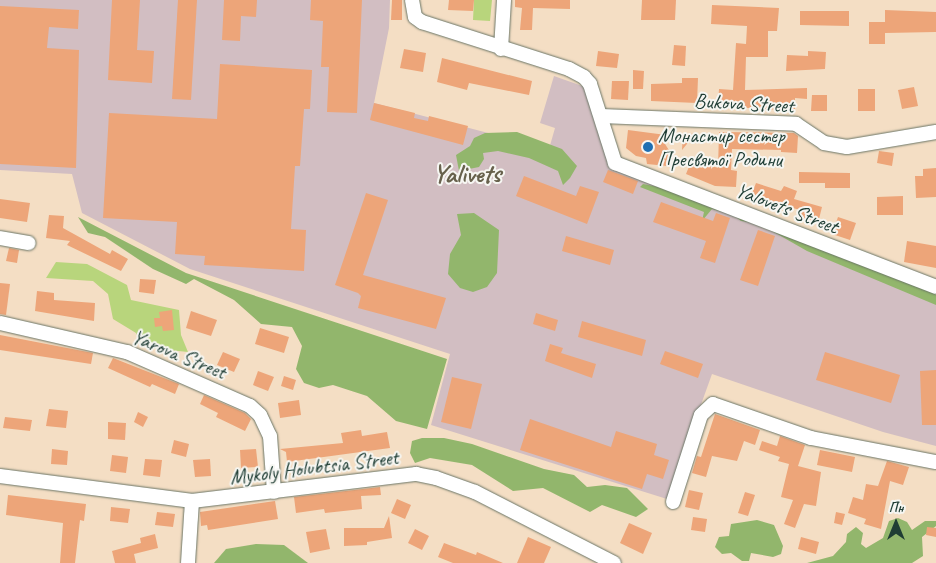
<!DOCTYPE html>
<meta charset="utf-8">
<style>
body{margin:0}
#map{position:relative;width:936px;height:563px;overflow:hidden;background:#f4dec4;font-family:Caveat,sans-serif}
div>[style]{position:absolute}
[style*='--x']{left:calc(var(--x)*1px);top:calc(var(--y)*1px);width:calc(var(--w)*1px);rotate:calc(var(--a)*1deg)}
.industrial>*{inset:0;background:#d2bec2}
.green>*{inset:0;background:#b8d57c}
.forest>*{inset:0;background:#92b66c}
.building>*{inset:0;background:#eda579}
.roads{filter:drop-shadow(0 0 1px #6a7566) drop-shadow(0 0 1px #6a7566)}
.minor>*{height:14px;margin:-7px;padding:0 7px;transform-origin:7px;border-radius:7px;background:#fff}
.dots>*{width:14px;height:14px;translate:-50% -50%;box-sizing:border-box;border:2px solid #f6f6f2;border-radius:50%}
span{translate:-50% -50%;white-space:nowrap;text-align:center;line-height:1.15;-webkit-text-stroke:4px #f6f6f2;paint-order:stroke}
.street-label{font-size:21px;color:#1f3d34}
.poi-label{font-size:21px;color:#1f3d34}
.left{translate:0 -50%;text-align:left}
.district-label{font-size:26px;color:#67614c;font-weight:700}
.north{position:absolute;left:871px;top:498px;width:50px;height:50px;-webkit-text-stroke:4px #f6f6f2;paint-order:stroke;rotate:0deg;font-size:14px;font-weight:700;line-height:20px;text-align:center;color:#1f3d34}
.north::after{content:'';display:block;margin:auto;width:18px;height:22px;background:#1f3d34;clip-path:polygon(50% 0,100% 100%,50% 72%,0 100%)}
</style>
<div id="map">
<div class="industrial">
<i style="clip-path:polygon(0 0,390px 0,389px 28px,374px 103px,549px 149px,555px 128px,540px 123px,554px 76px,585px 87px,610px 165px,936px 299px,936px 446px,883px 432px,712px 374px,667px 499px,431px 425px,450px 354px,190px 269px,82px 213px,72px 174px,0 170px)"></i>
</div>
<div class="green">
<i style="clip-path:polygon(474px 0,492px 0,490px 21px,473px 20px)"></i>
<i style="clip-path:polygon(56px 262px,87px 264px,127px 285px,131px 300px,179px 310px,181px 335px,188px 352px,150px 348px,140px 343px,136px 333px,113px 319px,108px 294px,93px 281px,46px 278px)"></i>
</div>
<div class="forest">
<i style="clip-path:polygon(517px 132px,562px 149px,577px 166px,570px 178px,563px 185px,558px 171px,529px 158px,498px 151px,483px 153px,484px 159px,479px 167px,459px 171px,456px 155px,470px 146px,474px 138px,485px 133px)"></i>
<i style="clip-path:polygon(643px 184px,695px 194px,705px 201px,730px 207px,936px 289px,936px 305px,807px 251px,758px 223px,741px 221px,734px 215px,712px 209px,702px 221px,704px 212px,640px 187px)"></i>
<i style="clip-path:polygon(474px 213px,499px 230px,497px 273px,487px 287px,473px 292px,460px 288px,448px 274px,450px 254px,461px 235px,457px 214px)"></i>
<i style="clip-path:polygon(78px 217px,186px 273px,447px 359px,427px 429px,396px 421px,367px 396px,333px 385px,319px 388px,304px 383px,296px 369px,302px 346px,292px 327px,261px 324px,234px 300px,194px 279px,186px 284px,153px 269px,105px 237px,88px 233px)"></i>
<i style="clip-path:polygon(422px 438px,444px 438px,472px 444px,544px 469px,574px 475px,587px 487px,605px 485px,627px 488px,648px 509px,636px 517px,602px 505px,590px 512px,543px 488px,513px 491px,472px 465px,430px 458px,415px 463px,410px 453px,412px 441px)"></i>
<i style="clip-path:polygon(898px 518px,907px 522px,912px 530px,925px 521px,936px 521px,936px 526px,922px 537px,923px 556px,912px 563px,807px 563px,833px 556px,846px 542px,847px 534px,856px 527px,863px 533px,861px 544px,866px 548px,883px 538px,889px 521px)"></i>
<i style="clip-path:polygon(757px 520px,774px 525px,783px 546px,781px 554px,773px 557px,751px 553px,749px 561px,742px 561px,731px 553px,722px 554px,715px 547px,719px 537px,729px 536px,731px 524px)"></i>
<i style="clip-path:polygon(256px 544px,284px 545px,308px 563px,214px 563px,226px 549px)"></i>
</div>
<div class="building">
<i style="clip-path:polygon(112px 0,140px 0,137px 50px,154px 51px,152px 83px,108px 80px)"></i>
<i style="clip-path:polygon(178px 0,197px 0,191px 100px,172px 99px)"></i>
<i style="clip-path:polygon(224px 0,257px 0,256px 17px,241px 16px,240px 41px,222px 40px)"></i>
<i style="clip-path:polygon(311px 0,362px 0,357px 113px,327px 112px,329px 67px,321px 67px,323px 21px,310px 20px)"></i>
<i style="clip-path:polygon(392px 0,402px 0,402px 20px,391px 20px)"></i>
<i style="clip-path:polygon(449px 0,474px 0,473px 11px,448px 10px)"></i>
<i style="clip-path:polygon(515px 0,570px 0,570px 9px,533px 8px,532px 30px,520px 30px,522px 8px,515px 7px)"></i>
<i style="clip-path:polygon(642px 0,676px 0,675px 20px,641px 20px)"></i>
<i style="clip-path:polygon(712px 5px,779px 8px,777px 31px,768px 31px,768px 57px,746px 57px,745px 90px,807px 88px,807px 99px,795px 98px,795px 111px,718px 106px,719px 89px,733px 90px,736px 43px,746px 44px,747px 26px,711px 24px)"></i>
<i style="clip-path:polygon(0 6px,79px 10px,78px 29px,49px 27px,47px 48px,79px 50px,76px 168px,0 164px)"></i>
<i style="clip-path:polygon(885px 10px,936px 12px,936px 32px,885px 33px,885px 44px,869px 44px,869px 22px,885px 22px)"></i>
<i style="clip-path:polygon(800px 11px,849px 11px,849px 26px,800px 25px)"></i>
<i style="clip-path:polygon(674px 45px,686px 46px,685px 66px,672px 65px)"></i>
<i style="clip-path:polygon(404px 49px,426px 53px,423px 72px,400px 68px)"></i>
<i style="clip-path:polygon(598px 51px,619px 54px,617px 68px,596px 66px)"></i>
<i style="clip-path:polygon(808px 51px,826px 52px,825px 69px,786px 71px,787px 55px,808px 56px)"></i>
<i style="clip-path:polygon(442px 58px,532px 81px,529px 95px,469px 83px,467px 90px,437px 82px)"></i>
<i style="clip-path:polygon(220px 64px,312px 70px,310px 109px,304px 109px,300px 166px,295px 166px,291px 229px,306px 230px,304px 271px,204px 265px,205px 256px,175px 254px,177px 222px,103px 218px,109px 113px,217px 119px)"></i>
<i style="clip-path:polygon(633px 70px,644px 71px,643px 89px,633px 89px)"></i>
<i style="clip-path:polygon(682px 78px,698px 78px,697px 103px,651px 101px,651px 84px,682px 83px)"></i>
<i style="clip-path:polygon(612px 81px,629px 81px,628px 100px,611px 99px)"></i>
<i style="clip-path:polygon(914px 87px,918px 106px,902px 109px,898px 90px)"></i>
<i style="clip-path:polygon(858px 89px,875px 89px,875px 111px,858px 111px)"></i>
<i style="clip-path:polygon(812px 95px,827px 95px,827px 111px,811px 111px)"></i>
<i style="clip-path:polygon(374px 103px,415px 113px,414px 118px,428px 121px,429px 116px,468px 126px,463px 145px,370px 120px)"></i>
<i style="clip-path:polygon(628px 130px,666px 135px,665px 144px,674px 158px,667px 166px,647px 164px,646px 158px,636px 156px,626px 148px)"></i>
<i style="clip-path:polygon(719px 132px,794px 133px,798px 136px,797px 153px,781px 152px,781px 150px,732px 149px,731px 170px,737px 171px,736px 187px,715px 186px,686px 174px,692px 159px,718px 168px)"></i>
<i style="clip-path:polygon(683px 133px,695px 134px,682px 150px)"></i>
<i style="clip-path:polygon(879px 151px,894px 153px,892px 166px,877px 163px)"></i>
<i style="clip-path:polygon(936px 168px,936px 197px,916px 198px,915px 176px,923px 176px,923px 169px)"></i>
<i style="clip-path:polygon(608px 170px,638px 181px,633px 194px,603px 182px)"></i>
<i style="clip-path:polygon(799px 172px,850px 173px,850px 188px,825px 188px,825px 183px,799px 183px)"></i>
<i style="clip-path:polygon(524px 176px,576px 196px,580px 186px,599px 192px,587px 224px,516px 196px)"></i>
<i style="clip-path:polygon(756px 183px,781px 191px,784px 186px,797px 191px,794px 199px,822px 207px,818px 223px,798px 217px,800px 210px,751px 196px)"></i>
<i style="clip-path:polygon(366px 193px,388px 200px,363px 275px,446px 298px,436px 329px,358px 308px,361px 296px,358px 293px,335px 285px)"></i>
<i style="clip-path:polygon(903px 196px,903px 215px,877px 215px,877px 197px)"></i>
<i style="clip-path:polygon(0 199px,30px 203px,27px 222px,0 218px)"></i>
<i style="clip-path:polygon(661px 202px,713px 221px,716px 213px,730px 218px,715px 263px,700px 258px,706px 241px,653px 222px)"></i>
<i style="clip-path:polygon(49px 215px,64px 216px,63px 228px,110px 254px,112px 250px,128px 259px,121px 271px,67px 245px,70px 241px,46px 238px)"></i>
<i style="clip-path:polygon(838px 217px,856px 223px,850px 240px,832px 234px)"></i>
<i style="clip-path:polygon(758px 230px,775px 236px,758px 286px,740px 280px)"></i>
<i style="clip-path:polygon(566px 236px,614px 250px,610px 265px,562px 251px)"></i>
<i style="clip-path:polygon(907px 241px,936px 246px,936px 268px,904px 262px)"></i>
<i style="clip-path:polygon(9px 248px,19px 250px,17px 263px,6px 261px)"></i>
<i style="clip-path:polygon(140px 279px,156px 280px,154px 294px,139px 292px)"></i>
<i style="clip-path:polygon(0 283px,10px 284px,6px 315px,0 314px)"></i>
<i style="clip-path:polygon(37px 291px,54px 293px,54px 300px,95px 303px,94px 321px,35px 311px)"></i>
<i style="clip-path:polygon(172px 310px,174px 330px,163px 331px,162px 326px,155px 327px,154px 318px,160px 318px,159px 312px)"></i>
<i style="clip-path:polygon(191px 311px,217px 320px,211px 336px,186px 328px)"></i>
<i style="clip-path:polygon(536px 313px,558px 320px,555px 331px,533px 324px)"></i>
<i style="clip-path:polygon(582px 321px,646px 340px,642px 356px,578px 337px)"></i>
<i style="clip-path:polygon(260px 328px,289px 337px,284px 353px,255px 344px)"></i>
<i style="clip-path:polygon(0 335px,93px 353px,91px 364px,0 350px)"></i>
<i style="clip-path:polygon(550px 344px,563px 348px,561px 353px,596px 364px,592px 378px,545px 361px)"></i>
<i style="clip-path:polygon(665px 351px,703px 364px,698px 378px,660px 364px)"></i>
<i style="clip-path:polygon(223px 352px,240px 359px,234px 372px,217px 365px)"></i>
<i style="clip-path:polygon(825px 352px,900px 375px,891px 403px,816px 380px)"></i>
<i style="clip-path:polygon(113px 358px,179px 384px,175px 394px,152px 384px,150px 387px,108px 368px)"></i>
<i style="clip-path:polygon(936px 370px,936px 425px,922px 425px,920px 371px)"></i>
<i style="clip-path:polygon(258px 371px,274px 377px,268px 391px,253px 385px)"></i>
<i style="clip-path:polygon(284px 376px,296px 380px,293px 390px,281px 386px)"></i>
<i style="clip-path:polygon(452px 377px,482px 384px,471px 429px,441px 422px)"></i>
<i style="clip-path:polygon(204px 395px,245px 413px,251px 419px,245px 431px,216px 417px,218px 413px,200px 404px)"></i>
<i style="clip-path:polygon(299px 400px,301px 415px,280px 418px,278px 403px)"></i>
<i style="clip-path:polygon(49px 409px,68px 411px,66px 428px,46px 426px)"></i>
<i style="clip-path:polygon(138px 412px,148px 417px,143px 427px,134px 422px)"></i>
<i style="clip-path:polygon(715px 414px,760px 430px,755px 445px,744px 441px,737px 461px,712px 456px,706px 477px,692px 473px,697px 456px,701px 457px)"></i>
<i style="clip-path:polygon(5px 417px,32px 420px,30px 431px,3px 428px)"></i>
<i style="clip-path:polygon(530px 419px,611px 447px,616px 431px,657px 444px,654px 455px,669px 460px,663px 479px,647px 474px,642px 489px,520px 450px)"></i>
<i style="clip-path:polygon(108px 422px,126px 423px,125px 440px,108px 439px)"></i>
<i style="clip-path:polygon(361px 430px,362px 436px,387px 432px,390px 448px,287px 462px,286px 452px,280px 449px,343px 443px,341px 433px)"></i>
<i style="clip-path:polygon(780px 436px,805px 445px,798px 466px,821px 472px,816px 506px,804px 504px,795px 528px,784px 524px,793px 500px,781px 497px,789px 464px,778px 461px,780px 457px,759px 450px,762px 441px,777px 446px)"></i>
<i style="clip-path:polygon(174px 440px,189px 444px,186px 457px,171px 453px)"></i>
<i style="clip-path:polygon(52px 449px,68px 451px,67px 465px,51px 464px)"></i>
<i style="clip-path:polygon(256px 449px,258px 467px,241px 468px,240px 450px)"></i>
<i style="clip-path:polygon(820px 450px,855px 457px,852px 472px,817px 465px)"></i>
<i style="clip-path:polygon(112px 455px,128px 457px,126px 473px,110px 471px)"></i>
<i style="clip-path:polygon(145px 459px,162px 460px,160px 477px,143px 475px)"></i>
<i style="clip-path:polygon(210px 459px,211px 476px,195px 477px,193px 460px)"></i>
<i style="clip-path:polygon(887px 461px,909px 467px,903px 485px,890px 481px,881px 529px,864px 524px,866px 519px,848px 513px,853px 497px,863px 500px,866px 484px,878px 486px)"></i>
<i style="clip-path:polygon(380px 487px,381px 495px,361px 496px,362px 509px,325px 513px,324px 509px,296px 513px,294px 497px)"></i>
<i style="clip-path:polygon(689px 490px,703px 493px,699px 510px,685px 507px)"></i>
<i style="clip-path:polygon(745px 492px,755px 495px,748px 516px,738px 513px)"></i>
<i style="clip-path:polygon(8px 495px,86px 504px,84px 521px,80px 520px,75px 563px,60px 563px,63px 523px,6px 515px)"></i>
<i style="clip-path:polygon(397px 499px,411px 505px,405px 519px,391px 513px)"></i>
<i style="clip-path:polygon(275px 501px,278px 519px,208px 530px,207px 525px,201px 526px,200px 512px)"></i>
<i style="clip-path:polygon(111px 507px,130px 509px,128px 523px,110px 521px)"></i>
<i style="clip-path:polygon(157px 512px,175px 514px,173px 527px,155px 525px)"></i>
<i style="clip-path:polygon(836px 512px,845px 514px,842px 525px,834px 523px)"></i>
<i style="clip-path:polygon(389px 516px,392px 538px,367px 542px,367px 545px,344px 546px,344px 528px,384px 528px)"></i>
<i style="clip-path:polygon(693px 517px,707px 519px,705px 532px,691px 530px)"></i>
<i style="clip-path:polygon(629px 523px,652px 533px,643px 554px,620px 543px)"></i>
<i style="clip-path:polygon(927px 527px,936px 528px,936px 537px,926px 535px)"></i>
<i style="clip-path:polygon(326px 529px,330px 549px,310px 553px,306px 532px)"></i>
<i style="clip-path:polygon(415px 529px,429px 536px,422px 550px,408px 543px)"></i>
<i style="clip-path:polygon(155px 534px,158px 548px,134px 554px,136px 563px,115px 563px,112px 551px,141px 543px,140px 538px)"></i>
<i style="clip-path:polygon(528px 537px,551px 547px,544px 563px,517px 563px)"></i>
<i style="clip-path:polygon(801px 537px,819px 542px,816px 554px,798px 549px)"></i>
<i style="clip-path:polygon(444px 543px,476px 555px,477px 552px,503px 563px,453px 563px,438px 557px)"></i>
</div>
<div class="roads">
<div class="minor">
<i style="--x:412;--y:0;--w:17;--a:80"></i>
<i style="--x:415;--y:17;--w:9;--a:36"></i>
<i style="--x:422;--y:22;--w:154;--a:17.7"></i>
<i style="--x:569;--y:69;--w:17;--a:28"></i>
<i style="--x:584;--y:77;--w:9;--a:49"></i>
<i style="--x:590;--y:84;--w:83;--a:72.4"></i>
<i style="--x:615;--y:163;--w:344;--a:21.1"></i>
<i style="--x:501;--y:49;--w:49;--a:-86.5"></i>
<i style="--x:601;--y:116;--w:195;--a:2.3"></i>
<i style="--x:796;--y:124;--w:34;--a:34"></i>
<i style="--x:824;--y:143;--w:23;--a:10"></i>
<i style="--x:847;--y:147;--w:90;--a:-9.6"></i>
<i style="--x:0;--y:238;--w:29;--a:10"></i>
<i style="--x:0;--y:323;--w:130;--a:12.9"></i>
<i style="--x:127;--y:352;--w:134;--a:23.7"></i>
<i style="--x:250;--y:406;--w:13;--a:42"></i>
<i style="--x:260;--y:415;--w:23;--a:65"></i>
<i style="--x:270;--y:436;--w:56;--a:85.9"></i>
<i style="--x:0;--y:476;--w:194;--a:7.4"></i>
<i style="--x:192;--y:501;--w:226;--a:-6.9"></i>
<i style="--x:416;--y:474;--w:20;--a:11"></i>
<i style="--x:436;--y:478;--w:41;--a:19.7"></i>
<i style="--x:475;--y:492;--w:156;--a:27.1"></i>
<i style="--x:673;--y:502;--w:91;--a:-72.2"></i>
<i style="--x:701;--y:415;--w:16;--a:-43"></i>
<i style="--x:713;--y:404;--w:104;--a:19.1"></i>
<i style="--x:811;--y:438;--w:127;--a:10.9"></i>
<i style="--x:188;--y:563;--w:62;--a:-86.3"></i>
</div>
</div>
<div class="dots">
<i style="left:648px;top:147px;background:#1f6fb2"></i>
</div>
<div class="street-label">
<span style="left:744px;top:103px;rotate:3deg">Bukova Street</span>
<span style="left:787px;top:208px;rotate:21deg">Yalovets Street</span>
<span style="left:179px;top:354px;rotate:22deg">Yarova Street</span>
<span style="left:314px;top:467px;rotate:-7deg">Mykoly Holubtsia Street</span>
</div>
<div class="poi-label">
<span class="left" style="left:658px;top:147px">Монастир сестер<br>Пресвятої Родини</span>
</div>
<div class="district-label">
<span style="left:467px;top:174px">Yalivets</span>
</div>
<div class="north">Пн</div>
</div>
